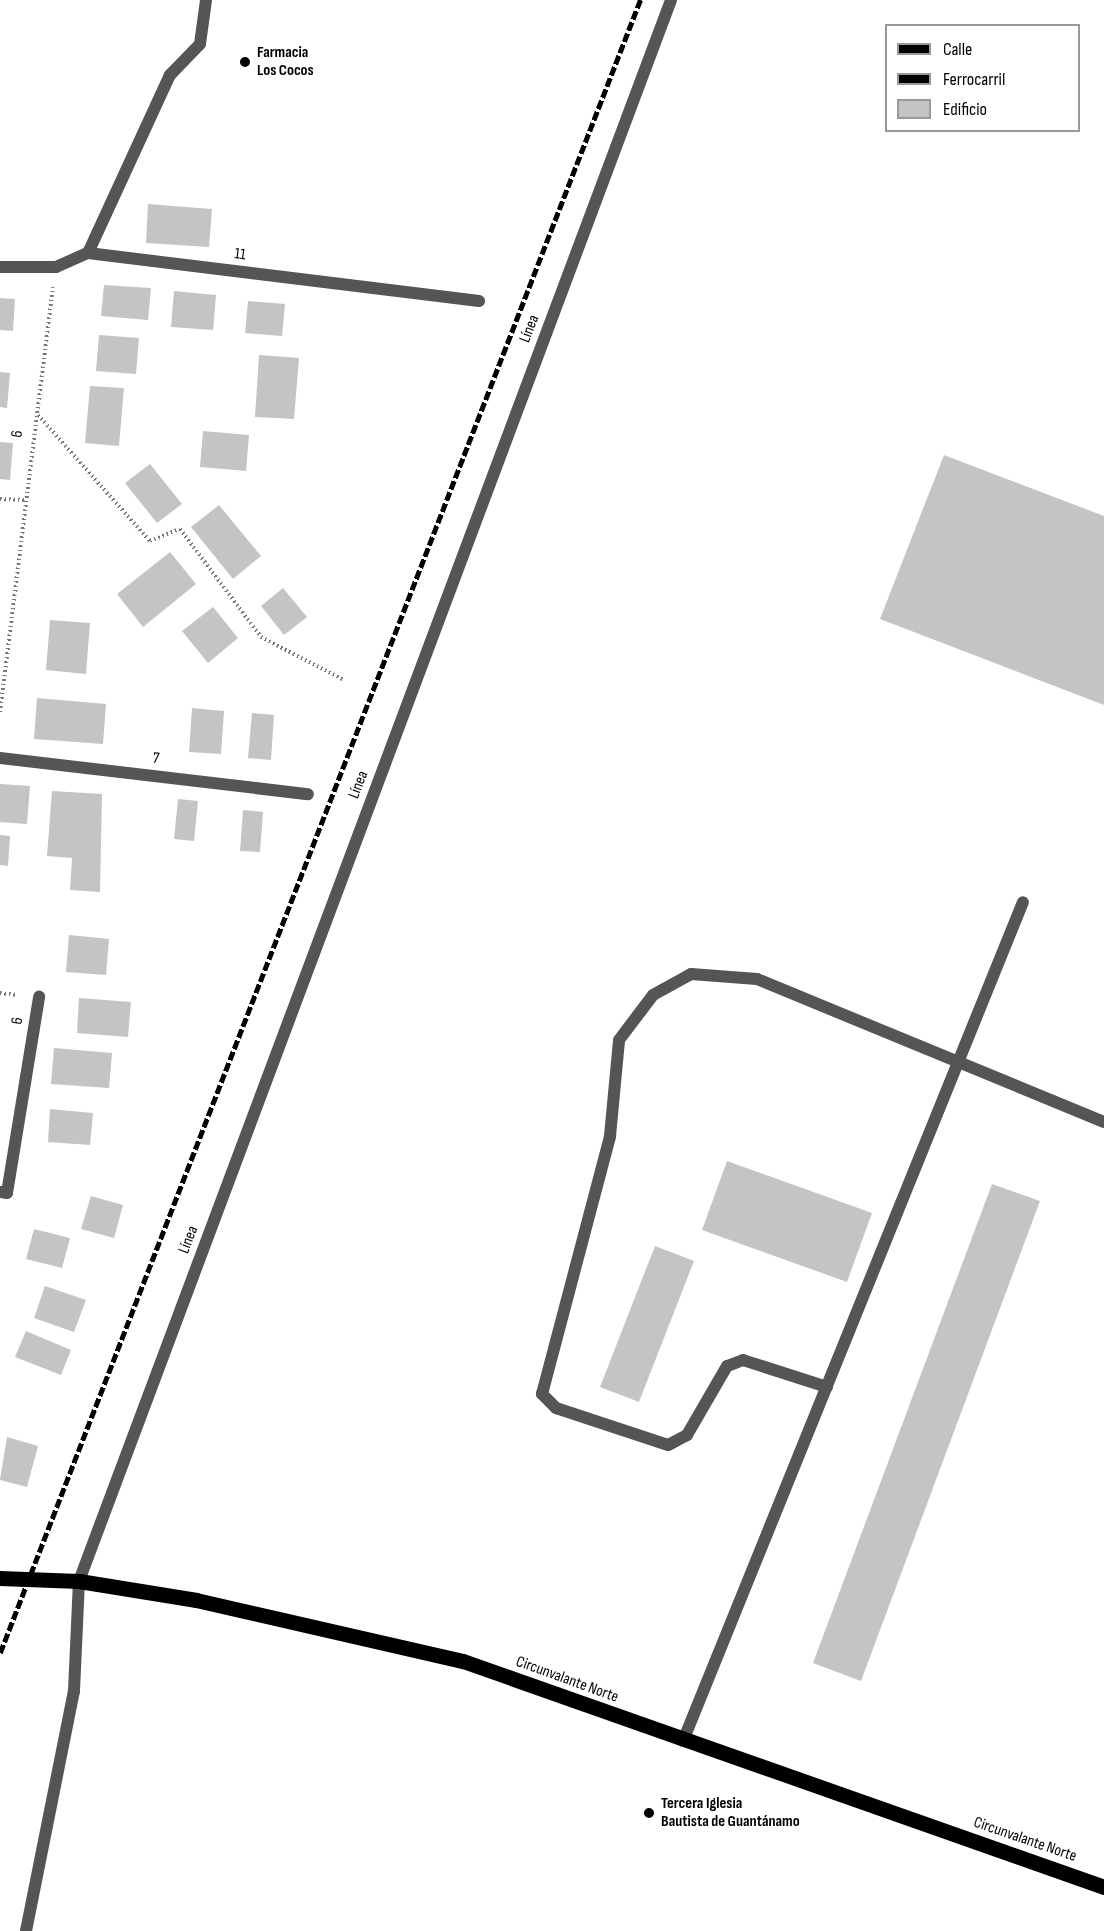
<!DOCTYPE html>
<meta charset="utf-8">
<style>
body{margin:0}
#map{position:relative;width:1104px;height:1931px;overflow:hidden;background:#fff;font-family:"Sofia Sans Condensed",sans-serif}
div>[style]{position:absolute}
[style*='--x']{left:calc(var(--x)*1px);top:calc(var(--y)*1px);width:calc(var(--w)*1px);rotate:calc(var(--a)*1deg)}
.building>*{inset:0;background:#c4c4c4}
.path>*{height:4px;margin-top:-2px;transform-origin:0;background:repeating-linear-gradient(90deg,#777 0 1.5px,transparent 0 4.5px)}
.lane>*{height:12px;margin:-6px;padding:0 6px;transform-origin:6px;border-radius:6px;background:#555}
.street>*{height:12px;margin:-6px;padding:0 6px;transform-origin:6px;border-radius:6px;background:#555}
.primary>*{height:15px;margin:-7.5px;padding:0 7.5px;transform-origin:7.5px;border-radius:7.5px;background:#000}
.rail>*{height:4.5px;margin-top:-2.25px;transform-origin:0;background:repeating-linear-gradient(90deg,#000 0 9px,transparent 0 12px)}
.dots>*{width:16px;height:16px;translate:-50% -50%;box-sizing:border-box;border:3px solid #fff;border-radius:50%}
span{translate:-50% -50%;white-space:nowrap;text-align:center;line-height:1.15;-webkit-text-stroke:4.5px #fff;paint-order:stroke}
.poi-label{font-size:16px;color:#000;font-weight:700}
.left{translate:0 -50%;text-align:left}
.street-label{font-size:16px;color:#000}
.legend{position:absolute;left:885px;top:24px;width:195px;height:108px;box-sizing:border-box;background:#fff;border:2px solid #999;margin:0;padding:8px 10px;list-style:none;font-size:18px;color:#000}
.legend li{display:flex;align-items:center;gap:12px;height:30px}
.legend b{width:30px;border:2px solid #999}
</style>
<div id="map">
<div class="building">
<i style="clip-path:polygon(148px 204px,212px 209px,209px 247px,146px 243px)"></i>
<i style="clip-path:polygon(104px 285px,151px 288px,148px 320px,101px 316px)"></i>
<i style="clip-path:polygon(174px 291px,216px 295px,213px 330px,171px 327px)"></i>
<i style="clip-path:polygon(0 298px,15px 299px,13px 331px,0 330px)"></i>
<i style="clip-path:polygon(248px 301px,285px 304px,282px 336px,245px 333px)"></i>
<i style="clip-path:polygon(99px 335px,139px 338px,136px 374px,96px 371px)"></i>
<i style="clip-path:polygon(259px 355px,299px 358px,294px 419px,255px 417px)"></i>
<i style="clip-path:polygon(0 372px,10px 373px,7px 408px,0 407px)"></i>
<i style="clip-path:polygon(90px 386px,124px 388px,119px 446px,85px 443px)"></i>
<i style="clip-path:polygon(203px 431px,249px 435px,246px 471px,200px 467px)"></i>
<i style="clip-path:polygon(0 442px,13px 443px,10px 480px,0 479px)"></i>
<i style="clip-path:polygon(944px 455px,1104px 516px,1104px 705px,880px 619px)"></i>
<i style="clip-path:polygon(150px 464px,182px 504px,157px 523px,125px 483px)"></i>
<i style="clip-path:polygon(219px 505px,261px 556px,233px 579px,191px 527px)"></i>
<i style="clip-path:polygon(170px 552px,196px 584px,143px 627px,117px 594px)"></i>
<i style="clip-path:polygon(283px 588px,307px 617px,284px 635px,261px 606px)"></i>
<i style="clip-path:polygon(213px 607px,238px 638px,208px 663px,182px 631px)"></i>
<i style="clip-path:polygon(50px 620px,90px 623px,86px 674px,46px 670px)"></i>
<i style="clip-path:polygon(37px 698px,106px 704px,103px 744px,34px 739px)"></i>
<i style="clip-path:polygon(192px 708px,224px 711px,221px 754px,189px 752px)"></i>
<i style="clip-path:polygon(252px 713px,274px 715px,271px 760px,248px 758px)"></i>
<i style="clip-path:polygon(0 784px,30px 786px,27px 824px,0 822px)"></i>
<i style="clip-path:polygon(52px 791px,102px 794px,100px 892px,70px 890px,72px 858px,47px 856px)"></i>
<i style="clip-path:polygon(178px 799px,198px 801px,194px 841px,174px 839px)"></i>
<i style="clip-path:polygon(243px 810px,263px 812px,260px 852px,240px 851px)"></i>
<i style="clip-path:polygon(0 835px,10px 836px,8px 866px,0 865px)"></i>
<i style="clip-path:polygon(69px 935px,109px 939px,106px 975px,66px 972px)"></i>
<i style="clip-path:polygon(79px 998px,131px 1002px,128px 1037px,77px 1033px)"></i>
<i style="clip-path:polygon(54px 1048px,112px 1053px,109px 1088px,51px 1084px)"></i>
<i style="clip-path:polygon(50px 1109px,93px 1113px,90px 1145px,48px 1142px)"></i>
<i style="clip-path:polygon(727px 1161px,872px 1213px,847px 1282px,702px 1230px)"></i>
<i style="clip-path:polygon(992px 1184px,1040px 1201px,861px 1681px,813px 1663px)"></i>
<i style="clip-path:polygon(91px 1196px,123px 1205px,114px 1238px,81px 1229px)"></i>
<i style="clip-path:polygon(34px 1229px,70px 1238px,62px 1268px,26px 1259px)"></i>
<i style="clip-path:polygon(655px 1246px,694px 1261px,639px 1402px,600px 1387px)"></i>
<i style="clip-path:polygon(45px 1286px,86px 1300px,74px 1332px,34px 1318px)"></i>
<i style="clip-path:polygon(26px 1331px,71px 1350px,61px 1375px,15px 1357px)"></i>
<i style="clip-path:polygon(7px 1437px,38px 1446px,27px 1487px,0 1480px)"></i>
</div>
<div class="path">
<i style="--x:38;--y:415;--w:169;--a:48.4"></i>
<i style="--x:150;--y:541;--w:32;--a:-22"></i>
<i style="--x:180;--y:529;--w:135;--a:53.1"></i>
<i style="--x:261;--y:637;--w:93;--a:27.4"></i>
<i style="--x:0;--y:499;--w:26;--a:2"></i>
<i style="--x:0;--y:712;--w:428;--a:-82.9"></i>
<i style="--x:0;--y:993;--w:17;--a:7"></i>
</div>
<div class="lane">
<i style="--x:827;--y:1387;--w:88;--a:-162.2"></i>
<i style="--x:743;--y:1360;--w:17;--a:159"></i>
<i style="--x:727;--y:1366;--w:80;--a:120.1"></i>
<i style="--x:687;--y:1435;--w:21;--a:152"></i>
<i style="--x:668;--y:1445;--w:118;--a:-161.7"></i>
<i style="--x:556;--y:1408;--w:20;--a:-135"></i>
<i style="--x:542;--y:1394;--w:267;--a:-75.2"></i>
<i style="--x:610;--y:1136;--w:96;--a:-84.6"></i>
<i style="--x:619;--y:1040;--w:56;--a:-52.9"></i>
<i style="--x:653;--y:995;--w:43;--a:-28.9"></i>
<i style="--x:691;--y:974;--w:66;--a:4.3"></i>
<i style="--x:757;--y:979;--w:375;--a:22.4"></i>
<i style="--x:683;--y:1741;--w:905;--a:-67.94"></i>
</div>
<div class="street">
<i style="--x:88;--y:253;--w:196;--a:-65.3"></i>
<i style="--x:170;--y:75;--w:43;--a:-45.9"></i>
<i style="--x:200;--y:44;--w:44;--a:-82.2"></i>
<i style="--x:0;--y:267;--w:56;--a:0"></i>
<i style="--x:56;--y:267;--w:35;--a:-24"></i>
<i style="--x:88;--y:253;--w:394;--a:7"></i>
<i style="--x:0;--y:758;--w:310;--a:6.7"></i>
<i style="--x:0;--y:1192;--w:7;--a:8"></i>
<i style="--x:7;--y:1193;--w:199;--a:-80.7"></i>
<i style="--x:26;--y:1931;--w:245;--a:-78.7"></i>
<i style="--x:74;--y:1691;--w:110;--a:-87.4"></i>
<i style="--x:79;--y:1581;--w:1688;--a:-69.47"></i>
</div>
<div class="primary">
<i style="--x:0;--y:1578;--w:79;--a:2.2"></i>
<i style="--x:79;--y:1581;--w:119;--a:9.2"></i>
<i style="--x:196;--y:1600;--w:274;--a:12.9"></i>
<i style="--x:463;--y:1661;--w:680;--a:19.42"></i>
</div>
<div class="rail">
<i style="--x:0;--y:1653;--w:1773;--a:-68.83"></i>
</div>
<div class="dots">
<i style="left:245px;top:62px;background:#000"></i>
<i style="left:649px;top:1813px;background:#000"></i>
</div>
<div class="poi-label">
<span class="left" style="left:257px;top:62px">Farmacia<br>Los Cocos</span>
<span class="left" style="left:661px;top:1813px">Tercera Iglesia<br>Bautista de Guantánamo</span>
</div>
<div class="street-label">
<span style="left:240px;top:255px;rotate:7deg">11</span>
<span style="left:530px;top:329px;rotate:-69deg">Línea</span>
<span style="left:18px;top:434px;rotate:-83deg">6</span>
<span style="left:156px;top:759px;rotate:7deg">7</span>
<span style="left:359px;top:785px;rotate:-69deg">Línea</span>
<span style="left:18px;top:1021px;rotate:-81deg">6</span>
<span style="left:189px;top:1240px;rotate:-69deg">Línea</span>
<span style="left:567px;top:1680px;rotate:20deg">Circunvalante Norte</span>
<span style="left:1025px;top:1840px;rotate:19deg">Circunvalante Norte</span>
</div>
<ul class="legend">
<li><b style="height:8px;background:#000"></b>Calle</li>
<li><b style="height:8px;background:#000"></b>Ferrocarril</li>
<li><b style="height:16px;background:#c4c4c4"></b>Edificio</li>
</ul>
</div>
